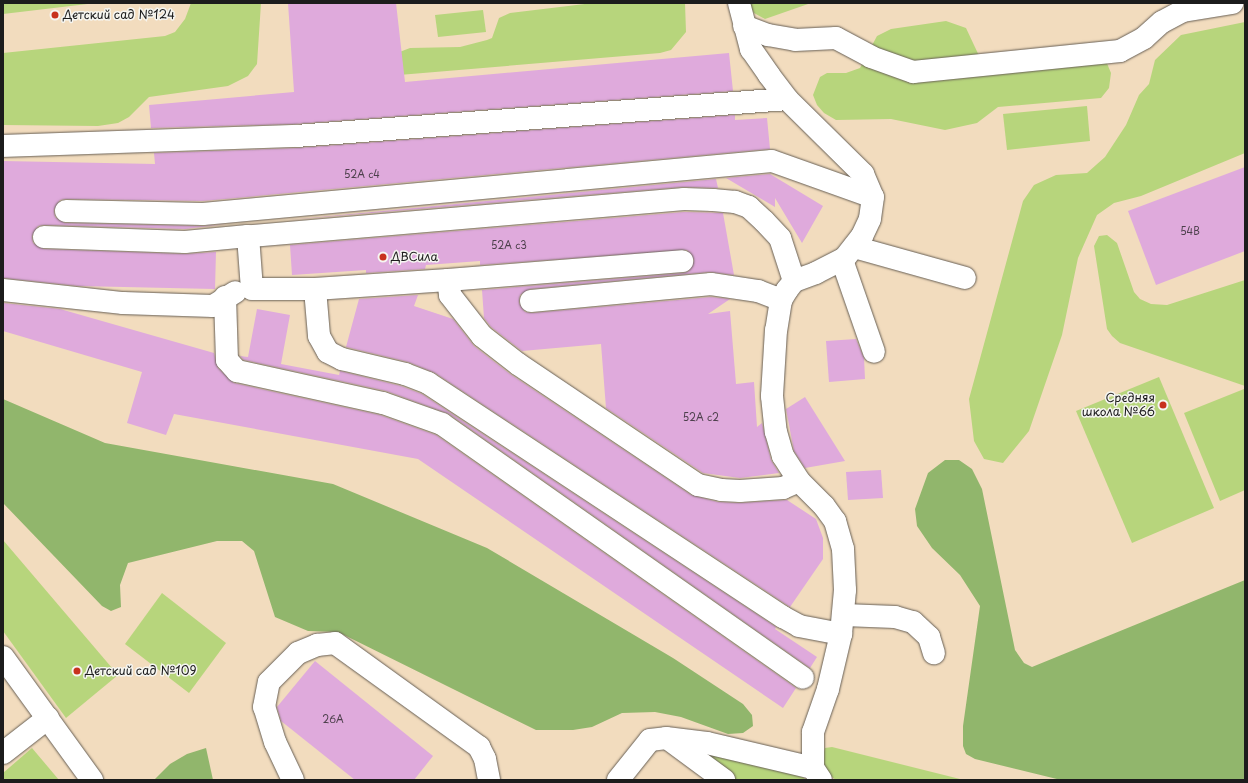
<!DOCTYPE html>
<meta charset="utf-8">
<style>
body{margin:0}
#map{position:relative;width:1248px;height:783px;overflow:hidden;background:#f2dcbe;font-family:"Playpen Sans",sans-serif}
div>[style]{position:absolute}
[style*='--x']{left:calc(var(--x)*1px);top:calc(var(--y)*1px);width:calc(var(--w)*1px);rotate:calc(var(--a)*1deg)}
.green>*{inset:0;background:#b7d57c}
.forest>*{inset:0;background:#91b66c}
.building>*{inset:0;background:#dfaadc}
.roads{filter:drop-shadow(0 0 1px #675f55) drop-shadow(0 0 1px #675f55)}
.minor>*{height:22px;margin:-11px;padding:0 11px;transform-origin:11px;border-radius:11px;background:#fff}
.dots>*{width:11px;height:11px;translate:-50% -50%;box-sizing:border-box;border:2px solid #f6f6f2;border-radius:50%}
span{translate:-50% -50%;white-space:nowrap;text-align:center;line-height:1.15;-webkit-text-stroke:3px #f6f6f2;paint-order:stroke}
.number-label{font-size:10px;color:#4d404c}
.number-label span{-webkit-text-stroke-width:0}
.poi-label{font-size:12px;color:#1c1c1c}
.left{translate:0 -50%;text-align:left}
.right{translate:-100% -50%;text-align:right}
.frame{position:absolute;inset:0;border:4px solid #1c1c1c;pointer-events:none}
</style>
<div id="map">
<div class="green">
<i style="clip-path:polygon(3px 3px,96px 3px,3px 14px)"></i>
<i style="clip-path:polygon(191px 3px,261px 3px,257px 64px,248px 76px,228px 86px,149px 97px,129px 117px,118px 123px,98px 126px,3px 125px,3px 53px,165px 36px,175px 32px,185px 19px)"></i>
<i style="clip-path:polygon(593px 3px,685px 3px,686px 32px,671px 50px,660px 53px,387px 76px,397px 53px,410px 48px,460px 47px,487px 40px,492px 38px,499px 18px,510px 13px)"></i>
<i style="clip-path:polygon(748px 3px,811px 3px,765px 19px,754px 13px)"></i>
<i style="clip-path:polygon(483px 10px,486px 32px,438px 37px,435px 15px)"></i>
<i style="clip-path:polygon(946px 21px,966px 28px,981px 60px,1106px 61px,1111px 73px,1109px 88px,1101px 98px,998px 107px,977px 123px,945px 130px,891px 119px,836px 120px,824px 113px,817px 105px,813px 95px,820px 77px,827px 73px,846px 73px,860px 68px,877px 36px,891px 29px)"></i>
<i style="clip-path:polygon(1245px 22px,1245px 153px,1141px 196px,1114px 203px,1097px 215px,1078px 258px,1062px 335px,1029px 431px,1003px 463px,984px 459px,974px 441px,969px 399px,1023px 201px,1034px 185px,1056px 175px,1087px 173px,1105px 157px,1126px 125px,1139px 95px,1149px 84px,1155px 60px,1181px 35px)"></i>
<i style="clip-path:polygon(1087px 106px,1090px 141px,1007px 150px,1003px 114px)"></i>
<i style="clip-path:polygon(1107px 235px,1117px 243px,1134px 292px,1140px 299px,1151px 304px,1167px 305px,1245px 280px,1245px 386px,1120px 343px,1112px 336px,1107px 329px,1094px 246px,1099px 236px)"></i>
<i style="clip-path:polygon(1159px 377px,1214px 508px,1132px 543px,1076px 411px)"></i>
<i style="clip-path:polygon(1244px 389px,1245px 490px,1220px 501px,1184px 413px)"></i>
<i style="clip-path:polygon(3px 540px,118px 675px,66px 718px,3px 631px)"></i>
<i style="clip-path:polygon(162px 593px,226px 643px,189px 693px,125px 644px)"></i>
<i style="clip-path:polygon(832px 747px,964px 780px,836px 780px,829px 775px,822px 759px,825px 748px)"></i>
<i style="clip-path:polygon(32px 748px,59px 780px,3px 780px,3px 773px)"></i>
<i style="clip-path:polygon(706px 751px,803px 777px,806px 780px,732px 780px,705px 760px)"></i>
</div>
<div class="forest">
<i style="clip-path:polygon(3px 399px,105px 443px,333px 484px,487px 548px,673px 658px,743px 704px,752px 715px,753px 726px,743px 733px,728px 734px,681px 717px,655px 712px,622px 713px,592px 727px,573px 730px,536px 730px,338px 632px,308px 631px,275px 617px,254px 551px,242px 541px,217px 541px,128px 563px,120px 585px,121px 607px,111px 611px,102px 606px,3px 503px)"></i>
<i style="clip-path:polygon(945px 460px,959px 460px,972px 469px,982px 489px,1015px 650px,1024px 663px,1032px 667px,1245px 580px,1245px 780px,1061px 780px,975px 759px,966px 754px,963px 746px,963px 726px,980px 606px,960px 575px,932px 548px,917px 526px,915px 509px,928px 473px)"></i>
<i style="clip-path:polygon(206px 748px,213px 780px,154px 780px,170px 764px,187px 754px)"></i>
</div>
<div class="building">
<i style="clip-path:polygon(288px 3px,396px 3px,405px 82px,729px 53px,733px 91px,295px 124px,151px 128px,149px 105px,294px 92px)"></i>
<i style="clip-path:polygon(735px 115px,735px 120px,767px 118px,770px 149px,203px 201px,66px 199px,60px 200px,54px 210px,55px 217px,65px 223px,203px 226px,227px 224px,185px 229px,44px 225px,38px 226px,32px 236px,33px 243px,44px 249px,185px 254px,216px 252px,215px 289px,78px 286px,3px 278px,3px 161px,155px 164px,154px 153px,297px 148px)"></i>
<i style="clip-path:polygon(1245px 167px,1245px 251px,1156px 285px,1128px 211px)"></i>
<i style="clip-path:polygon(770px 174px,823px 206px,802px 243px,775px 198px,775px 207px,726px 178px)"></i>
<i style="clip-path:polygon(716px 179px,718px 188px,683px 187px,288px 220px)"></i>
<i style="clip-path:polygon(684px 212px,723px 213px,734px 275px,710px 272px,530px 289px,520px 295px,519px 303px,525px 312px,532px 313px,711px 297px,730px 299px,708px 314px,730px 311px,736px 384px,754px 382px,757px 427px,762px 423px,771px 460px,779px 473px,740px 478px,703px 473px,606px 408px,601px 344px,522px 351px,491px 327px,484px 318px,482px 290px,683px 273px,689px 271px,694px 260px,687px 250px,480px 265px,480px 261px,426px 265px,425px 269px,366px 273px,366px 270px,292px 275px,290px 245px)"></i>
<i style="clip-path:polygon(418px 295px,414px 306px,453px 319px,474px 346px,510px 374px,691px 495px,718px 502px,739px 503px,787px 500px,816px 519px,823px 538px,823px 559px,790px 607px,435px 373px,408px 362px,346px 347px,359px 299px)"></i>
<i style="clip-path:polygon(3px 303px,60px 309px,214px 353px,218px 368px,234px 383px,380px 415px,436px 435px,796px 688px,783px 708px,418px 459px,174px 414px,166px 435px,127px 423px,142px 372px,3px 331px)"></i>
<i style="clip-path:polygon(257px 309px,290px 315px,281px 364px,339px 375px,340px 371px,401px 386px,422px 394px,776px 627px,775px 629px,817px 657px,810px 668px,449px 414px,386px 391px,244px 360px,240px 356px,248px 357px)"></i>
<i style="clip-path:polygon(856px 339px,864px 358px,865px 379px,829px 382px,826px 341px)"></i>
<i style="clip-path:polygon(805px 397px,845px 461px,805px 468px,794px 451px,786px 409px)"></i>
<i style="clip-path:polygon(881px 470px,883px 498px,848px 500px,846px 472px)"></i>
<i style="clip-path:polygon(315px 661px,433px 756px,414px 780px,355px 780px,281px 721px,277px 707px)"></i>
</div>
<div class="roads">
<div class="minor">
<i style="--x:739;--y:3;--w:48;--a:75.4"></i>
<i style="--x:751;--y:49;--w:32;--a:55"></i>
<i style="--x:769;--y:75;--w:30;--a:53"></i>
<i style="--x:787;--y:99;--w:107;--a:44.6"></i>
<i style="--x:863;--y:174;--w:25;--a:67"></i>
<i style="--x:873;--y:197;--w:22;--a:98"></i>
<i style="--x:870;--y:219;--w:19;--a:115"></i>
<i style="--x:862;--y:236;--w:28;--a:128"></i>
<i style="--x:845;--y:258;--w:33;--a:153"></i>
<i style="--x:816;--y:273;--w:23;--a:160"></i>
<i style="--x:794;--y:281;--w:11;--a:128"></i>
<i style="--x:787;--y:290;--w:12;--a:121"></i>
<i style="--x:781;--y:300;--w:30;--a:99"></i>
<i style="--x:776;--y:330;--w:66;--a:93.5"></i>
<i style="--x:772;--y:396;--w:36;--a:84"></i>
<i style="--x:776;--y:432;--w:25;--a:74"></i>
<i style="--x:783;--y:456;--w:30;--a:57"></i>
<i style="--x:799;--y:481;--w:35;--a:45"></i>
<i style="--x:824;--y:506;--w:19;--a:54"></i>
<i style="--x:835;--y:521;--w:29;--a:74"></i>
<i style="--x:843;--y:549;--w:41;--a:87.2"></i>
<i style="--x:845;--y:590;--w:44;--a:95.2"></i>
<i style="--x:841;--y:634;--w:57;--a:103.3"></i>
<i style="--x:828;--y:689;--w:46;--a:109.2"></i>
<i style="--x:813;--y:732;--w:36;--a:90"></i>
<i style="--x:813;--y:768;--w:14;--a:56"></i>
<i style="--x:744;--y:26;--w:26;--a:21"></i>
<i style="--x:768;--y:35;--w:27;--a:10"></i>
<i style="--x:795;--y:40;--w:41;--a:-2.8"></i>
<i style="--x:836;--y:38;--w:40;--a:28"></i>
<i style="--x:871;--y:57;--w:45;--a:19.7"></i>
<i style="--x:913;--y:72;--w:208;--a:-5.8"></i>
<i style="--x:1120;--y:51;--w:27;--a:-28"></i>
<i style="--x:1144;--y:38;--w:24;--a:-42"></i>
<i style="--x:1162;--y:22;--w:24;--a:-28"></i>
<i style="--x:1183;--y:11;--w:50;--a:-9.3"></i>
<i style="--x:3;--y:146;--w:293;--a:-2"></i>
<i style="--x:296;--y:136;--w:492;--a:-4.3"></i>
<i style="--x:66;--y:211;--w:137;--a:1.3"></i>
<i style="--x:203;--y:214;--w:571;--a:-5.32"></i>
<i style="--x:772;--y:161;--w:107;--a:19.6"></i>
<i style="--x:44;--y:237;--w:141;--a:2"></i>
<i style="--x:185;--y:242;--w:63;--a:-5.4"></i>
<i style="--x:854;--y:247;--w:115;--a:15.6"></i>
<i style="--x:842;--y:260;--w:97;--a:70.8"></i>
<i style="--x:448;--y:280;--w:235;--a:-4.6"></i>
<i style="--x:794;--y:281;--w:45;--a:-108"></i>
<i style="--x:780;--y:238;--w:23;--a:-133"></i>
<i style="--x:764;--y:221;--w:21;--a:-137"></i>
<i style="--x:749;--y:207;--w:15;--a:-160"></i>
<i style="--x:735;--y:202;--w:22;--a:-175"></i>
<i style="--x:713;--y:200;--w:29;--a:-178"></i>
<i style="--x:684;--y:199;--w:438;--a:175.1"></i>
<i style="--x:248;--y:236;--w:53;--a:85.7"></i>
<i style="--x:252;--y:289;--w:63;--a:0"></i>
<i style="--x:315;--y:289;--w:133;--a:-3.9"></i>
<i style="--x:448;--y:280;--w:15;--a:82"></i>
<i style="--x:450;--y:295;--w:52;--a:52"></i>
<i style="--x:482;--y:336;--w:46;--a:37.9"></i>
<i style="--x:518;--y:364;--w:217;--a:33.9"></i>
<i style="--x:698;--y:485;--w:24;--a:12"></i>
<i style="--x:721;--y:490;--w:19;--a:3"></i>
<i style="--x:740;--y:491;--w:43;--a:-4"></i>
<i style="--x:783;--y:488;--w:17;--a:-24"></i>
<i style="--x:315;--y:289;--w:47;--a:85.1"></i>
<i style="--x:319;--y:336;--w:18;--a:61"></i>
<i style="--x:328;--y:352;--w:16;--a:27"></i>
<i style="--x:342;--y:359;--w:65;--a:13.4"></i>
<i style="--x:405;--y:374;--w:25;--a:21"></i>
<i style="--x:428;--y:383;--w:425;--a:33.4"></i>
<i style="--x:783;--y:617;--w:18;--a:29"></i>
<i style="--x:799;--y:626;--w:43;--a:10.8"></i>
<i style="--x:3;--y:290;--w:121;--a:6.2"></i>
<i style="--x:123;--y:303;--w:90;--a:1.9"></i>
<i style="--x:213;--y:306;--w:26;--a:-32"></i>
<i style="--x:225;--y:297;--w:63;--a:88.2"></i>
<i style="--x:227;--y:360;--w:15;--a:48"></i>
<i style="--x:237;--y:371;--w:149;--a:12.4"></i>
<i style="--x:383;--y:403;--w:63;--a:19.6"></i>
<i style="--x:442;--y:424;--w:441;--a:35.1"></i>
<i style="--x:531;--y:301;--w:181;--a:-5.4"></i>
<i style="--x:711;--y:284;--w:48;--a:8.5"></i>
<i style="--x:758;--y:291;--w:25;--a:21"></i>
<i style="--x:844;--y:615;--w:51;--a:2.2"></i>
<i style="--x:895;--y:617;--w:19;--a:16"></i>
<i style="--x:913;--y:622;--w:22;--a:43"></i>
<i style="--x:929;--y:637;--w:17;--a:73"></i>
<i style="--x:3;--y:657;--w:152;--a:54.1"></i>
<i style="--x:671;--y:741;--w:66;--a:36.3"></i>
<i style="--x:3;--y:753;--w:57;--a:-37.9"></i>
<i style="--x:293;--y:780;--w:42;--a:-115.3"></i>
<i style="--x:275;--y:742;--w:37;--a:-107"></i>
<i style="--x:264;--y:707;--w:25;--a:-79"></i>
<i style="--x:269;--y:682;--w:41;--a:-45"></i>
<i style="--x:298;--y:653;--w:21;--a:-23"></i>
<i style="--x:317;--y:645;--w:18;--a:-6"></i>
<i style="--x:335;--y:643;--w:178;--a:35.8"></i>
<i style="--x:479;--y:747;--w:13;--a:63"></i>
<i style="--x:485;--y:759;--w:21;--a:79"></i>
<i style="--x:618;--y:780;--w:51;--a:-51.3"></i>
<i style="--x:650;--y:740;--w:16;--a:-7"></i>
<i style="--x:666;--y:738;--w:41;--a:7"></i>
<i style="--x:707;--y:743;--w:109;--a:13.3"></i>
</div>
</div>
<div class="dots">
<i style="left:55px;top:15px;background:#c8321e"></i>
<i style="left:383px;top:257px;background:#c8321e"></i>
<i style="left:1163px;top:405px;background:#c8321e"></i>
<i style="left:77px;top:671px;background:#c8321e"></i>
</div>
<div class="number-label">
<span style="left:362px;top:174px">52А с4</span>
<span style="left:1190px;top:231px">54В</span>
<span style="left:509px;top:245px">52А с3</span>
<span style="left:701px;top:417px">52А с2</span>
<span style="left:333px;top:719px">26А</span>
</div>
<div class="poi-label">
<span class="left" style="left:63px;top:15px">Детский сад №124</span>
<span class="left" style="left:391px;top:257px">ДВСила</span>
<span class="right" style="left:1155px;top:405px">Средняя<br>школа №66</span>
<span class="left" style="left:85px;top:671px">Детский сад №109</span>
</div>
<div class="frame"></div>
</div>
